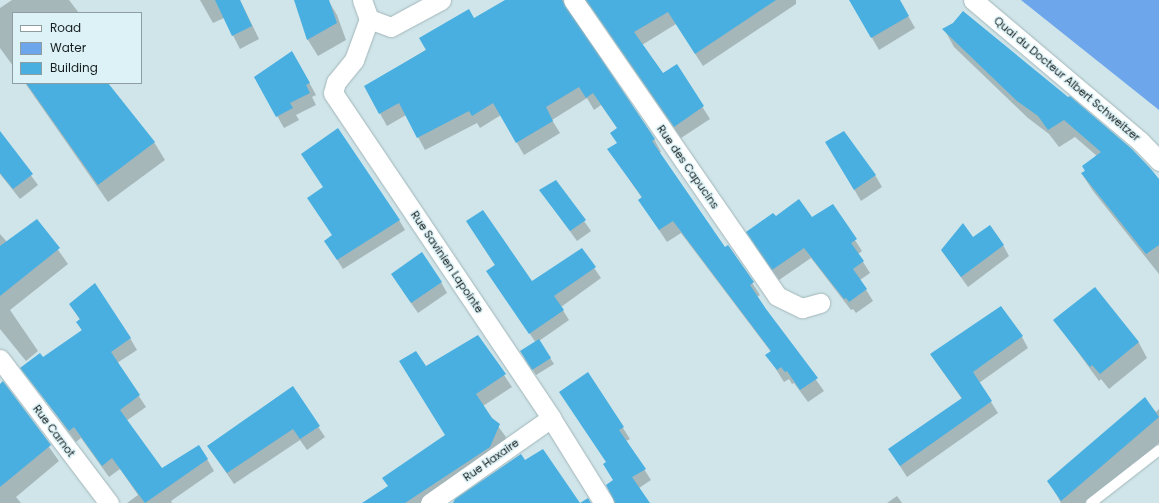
<!DOCTYPE html>
<style>
body{margin:0}
#map{position:relative;width:1159px;height:503px;overflow:hidden;background:#d0e5e9;font-family:Poppins,sans-serif}
div>[style]{position:absolute}
[style*='--x']{left:calc(var(--x)*1px);top:calc(var(--y)*1px);width:calc(var(--w)*1px);rotate:calc(var(--a)*1deg)}
.water>*{inset:0;background:#6ea6eb}
.shadow>*{inset:0;background:#0003}
.building>*{inset:0;background:#49afe0}
.roads{filter:drop-shadow(0 0 1px #a2b6ba) drop-shadow(0 0 1px #a2b6ba)}
.service>*{height:10px;margin:-5px;padding:0 5px;transform-origin:5px;border-radius:5px;background:#fff}
.minor>*{height:19px;margin:-9.5px;padding:0 9.5px;transform-origin:9.5px;border-radius:9.5px;background:#fff}
span{translate:-50% -50%;white-space:nowrap;text-align:center;line-height:1.15;-webkit-text-stroke:3px #ddf2f6;paint-order:stroke}
.street-label{font-size:11px;color:#171f20}
.legend{position:absolute;left:12px;top:12px;width:130px;height:72px;box-sizing:border-box;background:#ddf2f6;border:1px solid #8e9ea0;margin:0;padding:5px 7px;list-style:none;font-size:12px;color:#171f20}
.legend li{display:flex;align-items:center;gap:8px;height:20px}
.legend b{width:20px;border:1px solid #8e9ea0}
</style>
<div id="map">
<div class="water">
<i style="clip-path:polygon(1021px 0,1159px 0,1159px 110px)"></i>
</div>
<div class="shadow">
<i style="clip-path:polygon(12px 0,69px 0,79px 13px,13px 13px,13px 66px,0 48px,0 8px)"></i>
<i style="clip-path:polygon(200px 0,240px 0,259px 39px,240px 49px,224px 18px,213px 23px)"></i>
<i style="clip-path:polygon(320px 0,328px 0,337px 15px,346px 40px,318px 56px,308px 40px,297px 7px)"></i>
<i style="clip-path:polygon(507px 0,796px 0,796px 4px,703px 66px,676px 24px,642px 45px,663px 75px,676px 65px,710px 119px,681px 138px,590px 6px,579px 1px,569px 12px,654px 139px,661px 152px,659px 153px,724px 249px,728px 246px,760px 295px,757px 297px,824px 391px,808px 402px,794px 383px,792px 384px,789px 379px,784px 382px,767px 355px,771px 352px,681px 233px,667px 242px,639px 200px,642px 198px,609px 150px,618px 144px,618px 129px,601px 105px,594px 110px,587px 98px,552px 120px,560px 133px,524px 155px,501px 115px,480px 128px,477px 123px,425px 150px,406px 115px,387px 126px,365px 87px)"></i>
<i style="clip-path:polygon(850px 0,899px 0,915px 28px,879px 50px)"></i>
<i style="clip-path:polygon(944px 29px,1159px 183px,1159px 274px,1093px 191px,1082px 174px,1097px 156px,1075px 137px,1059px 147px,1049px 134px,1028px 118px,954px 47px)"></i>
<i style="clip-path:polygon(299px 64px,316px 95px,312px 97px,316px 105px,296px 115px,299px 120px,284px 128px,255px 77px)"></i>
<i style="clip-path:polygon(25px 83px,107px 83px,154px 142px,165px 160px,108px 202px)"></i>
<i style="clip-path:polygon(0 133px,38px 185px,20px 199px,0 174px)"></i>
<i style="clip-path:polygon(302px 154px,399px 220px,405px 230px,343px 269px,325px 241px,333px 236px,324px 188px)"></i>
<i style="clip-path:polygon(833px 154px,875px 175px,882px 187px,861px 201px)"></i>
<i style="clip-path:polygon(556px 181px,591px 231px,577px 241px,540px 190px)"></i>
<i style="clip-path:polygon(832px 205px,862px 251px,858px 254px,870px 273px,860px 280px,873px 301px,856px 313px,853px 309px,851px 310px,811px 258px,779px 280px,754px 244px,776px 218px,812px 219px)"></i>
<i style="clip-path:polygon(37px 220px,68px 264px,10px 310px,38px 351px,26px 361px,0 329px,0 234px,7px 242px)"></i>
<i style="clip-path:polygon(467px 222px,532px 282px,581px 249px,601px 278px,561px 307px,569px 320px,539px 341px,554px 364px,536px 375px,524px 357px,536px 343px,487px 271px,495px 265px)"></i>
<i style="clip-path:polygon(973px 239px,1003px 245px,1009px 256px,968px 287px,942px 251px)"></i>
<i style="clip-path:polygon(441px 282px,447px 293px,418px 313px,402px 290px)"></i>
<i style="clip-path:polygon(1095px 288px,1139px 343px,1147px 358px,1109px 389px,1101px 379px,1099px 381px,1055px 321px)"></i>
<i style="clip-path:polygon(70px 304px,130px 338px,137px 350px,117px 363px,146px 407px,126px 421px,161px 470px,207px 459px,214px 471px,171px 501px,172px 503px,127px 503px,138px 495px,120px 469px,109px 477px,81px 438px,76px 442px,22px 368px,43px 358px,82px 331px,77px 322px,80px 320px)"></i>
<i style="clip-path:polygon(478px 336px,512px 387px,483px 406px,506px 437px,497px 459px,434px 503px,364px 503px,389px 487px,446px 435px,426px 368px)"></i>
<i style="clip-path:polygon(1022px 337px,1028px 348px,979px 383px,998px 413px,907px 477px,889px 449px,962px 399px,931px 355px)"></i>
<i style="clip-path:polygon(588px 373px,630px 439px,626px 441px,651px 480px,639px 488px,648px 503px,615px 503px,614px 481px,607px 462px)"></i>
<i style="clip-path:polygon(3px 383px,59px 461px,16px 497px,21px 503px,0 503px,0 385px)"></i>
<i style="clip-path:polygon(292px 387px,325px 437px,307px 450px,300px 440px,234px 484px,208px 446px)"></i>
<i style="clip-path:polygon(1145px 399px,1156px 412px,1159px 409px,1159px 443px,1088px 503px,1061px 503px,1049px 481px)"></i>
<i style="clip-path:polygon(897px 496px,902px 503px,887px 503px)"></i>
</div>
<div class="building">
<i style="clip-path:polygon(215px 0,240px 0,252px 26px,232px 36px)"></i>
<i style="clip-path:polygon(294px 0,329px 0,337px 23px,307px 40px)"></i>
<i style="clip-path:polygon(505px 0,562px 0,655px 139px,652px 141px,725px 247px,728px 245px,754px 282px,750px 285px,766px 309px,818px 378px,800px 390px,787px 371px,785px 372px,781px 367px,777px 370px,765px 355px,771px 351px,673px 221px,659px 230px,638px 200px,642px 197px,607px 149px,617px 143px,610px 133px,617px 128px,593px 93px,586px 98px,579px 87px,546px 107px,553px 121px,516px 143px,493px 103px,472px 116px,469px 111px,417px 138px,399px 103px,379px 114px,364px 86px,426px 50px,419px 38px,469px 9px,474px 18px)"></i>
<i style="clip-path:polygon(586px 0,776px 0,695px 54px,668px 12px,634px 32px,663px 73px,677px 64px,704px 106px,674px 127px)"></i>
<i style="clip-path:polygon(849px 0,900px 0,909px 16px,871px 38px)"></i>
<i style="clip-path:polygon(963px 11px,1068px 97px,1070px 96px,1132px 149px,1150px 168px,1159px 179px,1159px 245px,1146px 254px,1081px 173px,1085px 171px,1082px 166px,1101px 152px,1064px 120px,1048px 130px,1038px 116px,1017px 101px,942px 29px,953px 23px)"></i>
<i style="clip-path:polygon(292px 51px,310px 83px,306px 85px,310px 93px,290px 103px,293px 108px,276px 117px,254px 77px)"></i>
<i style="clip-path:polygon(26px 83px,108px 83px,155px 142px,98px 185px)"></i>
<i style="clip-path:polygon(338px 128px,400px 220px,337px 260px,324px 241px,332px 235px,307px 198px,323px 187px,301px 154px)"></i>
<i style="clip-path:polygon(0 131px,33px 174px,13px 189px,0 173px)"></i>
<i style="clip-path:polygon(844px 131px,876px 175px,854px 190px,825px 142px)"></i>
<i style="clip-path:polygon(556px 180px,586px 220px,570px 231px,539px 190px)"></i>
<i style="clip-path:polygon(799px 199px,812px 217px,833px 204px,857px 239px,851px 243px,864px 261px,853px 269px,867px 289px,849px 302px,846px 298px,844px 299px,804px 248px,772px 270px,746px 232px,773px 213px,776px 216px)"></i>
<i style="clip-path:polygon(483px 210px,532px 281px,582px 248px,596px 267px,554px 296px,564px 310px,529px 334px,486px 271px,495px 265px,466px 221px)"></i>
<i style="clip-path:polygon(37px 219px,60px 248px,0 296px,0 246px)"></i>
<i style="clip-path:polygon(963px 223px,973px 237px,990px 225px,1004px 245px,961px 277px,941px 250px)"></i>
<i style="clip-path:polygon(422px 252px,442px 282px,411px 303px,391px 274px)"></i>
<i style="clip-path:polygon(95px 283px,131px 338px,111px 352px,140px 395px,120px 410px,162px 468px,199px 445px,208px 459px,145px 503px,112px 458px,102px 466px,74px 427px,69px 431px,20px 368px,40px 353px,43px 357px,82px 330px,76px 322px,80px 319px,69px 304px)"></i>
<i style="clip-path:polygon(1095px 287px,1139px 342px,1100px 374px,1092px 365px,1090px 367px,1053px 320px)"></i>
<i style="clip-path:polygon(1001px 306px,1023px 336px,973px 372px,992px 401px,900px 466px,888px 449px,962px 398px,930px 354px)"></i>
<i style="clip-path:polygon(478px 335px,506px 374px,476px 394px,492px 418px,500px 424px,490px 447px,405px 503px,362px 503px,388px 486px,382px 478px,445px 435px,399px 361px,416px 351px,426px 366px)"></i>
<i style="clip-path:polygon(539px 339px,551px 358px,532px 370px,520px 351px)"></i>
<i style="clip-path:polygon(588px 372px,624px 427px,619px 430px,646px 469px,632px 477px,650px 503px,615px 503px,606px 485px,613px 480px,603px 464px,606px 462px,559px 392px)"></i>
<i style="clip-path:polygon(3px 381px,51px 445px,0 487px,0 384px)"></i>
<i style="clip-path:polygon(293px 386px,320px 426px,300px 439px,293px 429px,227px 473px,207px 446px)"></i>
<i style="clip-path:polygon(1145px 397px,1159px 417px,1061px 501px,1047px 481px)"></i>
<i style="clip-path:polygon(543px 449px,580px 503px,588px 498px,591px 503px,453px 503px,455px 499px,521px 454px,525px 460px)"></i>
</div>
<div class="roads">
<div class="service">
<i style="--x:1091;--y:503;--w:86;--a:-37.9"></i>
</div>
<div class="minor">
<i style="--x:362;--y:0;--w:20;--a:70"></i>
<i style="--x:369;--y:19;--w:23;--a:20"></i>
<i style="--x:391;--y:27;--w:57;--a:-28.4"></i>
<i style="--x:573;--y:0;--w:359;--a:55.4"></i>
<i style="--x:777;--y:296;--w:28;--a:26"></i>
<i style="--x:802;--y:308;--w:19;--a:-16"></i>
<i style="--x:973;--y:0;--w:219;--a:40.2"></i>
<i style="--x:1140;--y:141;--w:28;--a:46"></i>
<i style="--x:369;--y:19;--w:44;--a:110.1"></i>
<i style="--x:354;--y:60;--w:28;--a:129"></i>
<i style="--x:336;--y:82;--w:11;--a:105"></i>
<i style="--x:333;--y:93;--w:391;--a:56.1"></i>
<i style="--x:551;--y:418;--w:100;--a:58.1"></i>
<i style="--x:0;--y:359;--w:181;--a:52.9"></i>
<i style="--x:430;--y:503;--w:148;--a:-35.1"></i>
</div>
</div>
<div class="street-label">
<span style="left:1067px;top:79px;rotate:40deg">Quai du Docteur Albert Schweitzer</span>
<span style="left:688px;top:167px;rotate:55deg">Rue des Capucins</span>
<span style="left:447px;top:262px;rotate:56deg">Rue Savinien Lapointe</span>
<span style="left:54px;top:431px;rotate:53deg">Rue Carnot</span>
<span style="left:491px;top:460px;rotate:-35deg">Rue Haxaire</span>
</div>
<ul class="legend">
<li><b style="height:5px;background:#fff"></b>Road</li>
<li><b style="height:11px;background:#6ea6eb"></b>Water</li>
<li><b style="height:11px;background:#49afe0"></b>Building</li>
</ul>
</div>
